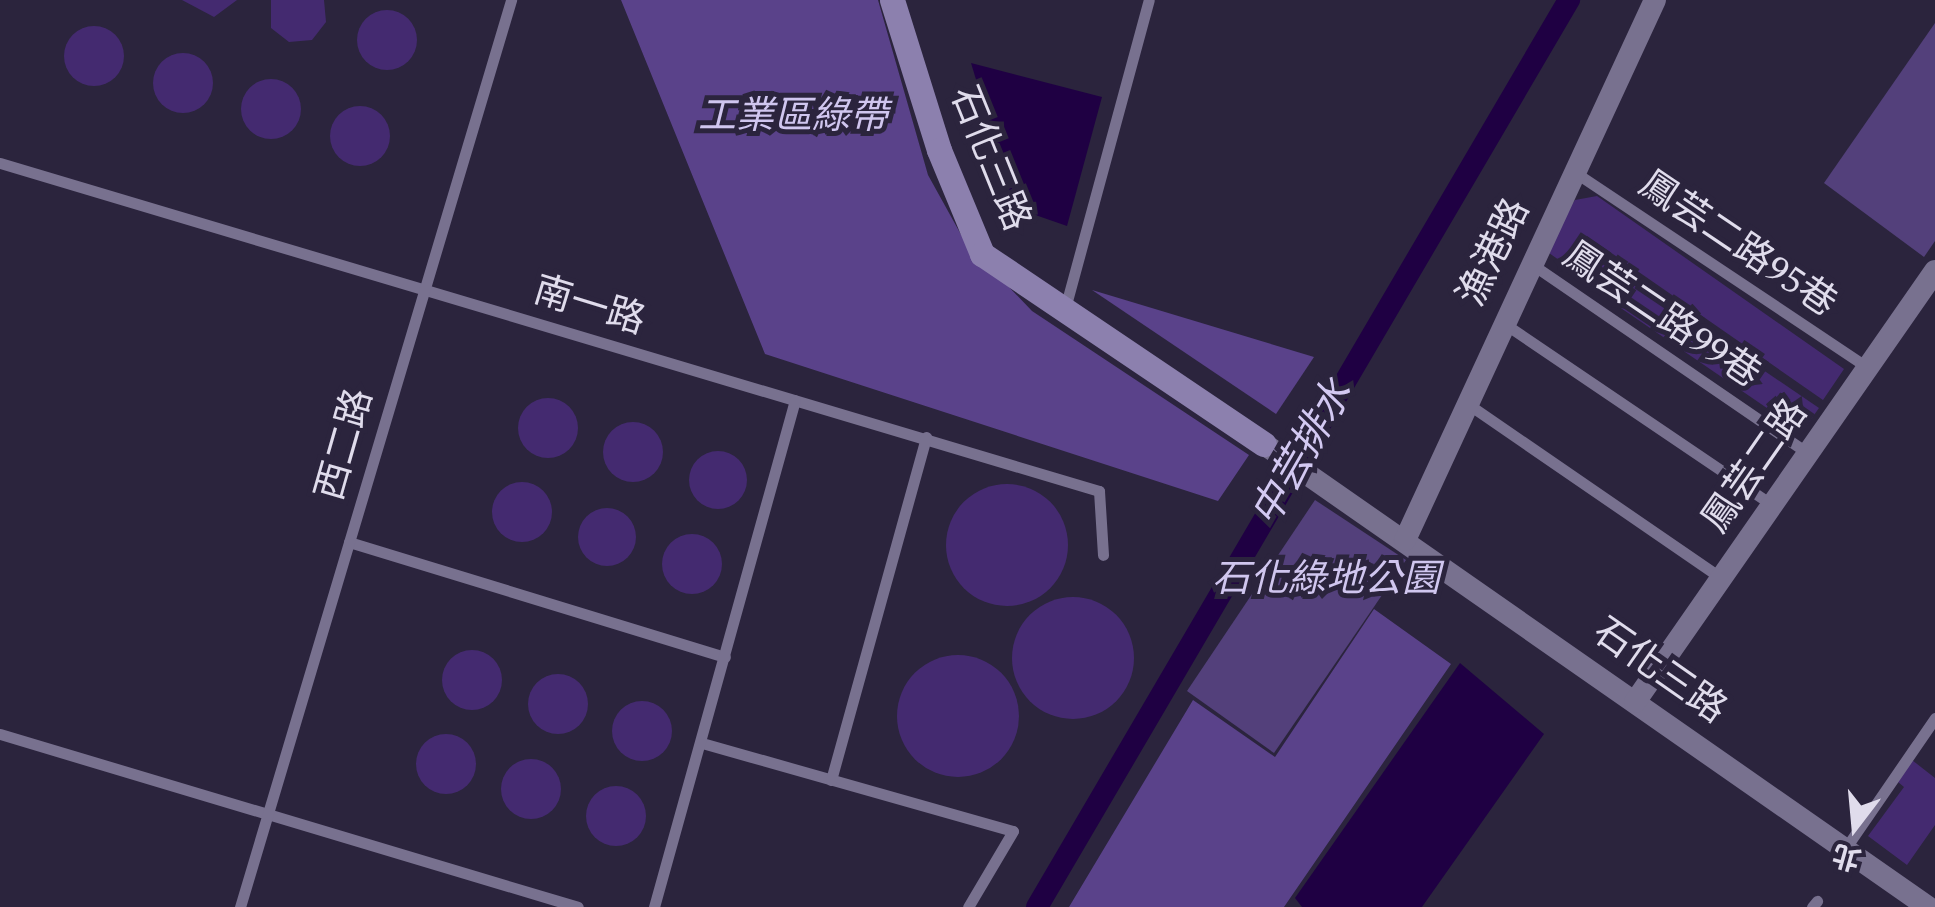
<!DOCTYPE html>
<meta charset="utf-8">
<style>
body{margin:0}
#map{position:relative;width:1935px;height:907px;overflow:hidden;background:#2b243d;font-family:Spectral,"Noto Sans TC",serif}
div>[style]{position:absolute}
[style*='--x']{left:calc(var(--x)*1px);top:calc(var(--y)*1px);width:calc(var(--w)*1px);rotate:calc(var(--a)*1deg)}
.green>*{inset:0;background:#53407b}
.forest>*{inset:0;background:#5a428a}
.water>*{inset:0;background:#1f0043}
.canal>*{height:22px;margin:-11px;padding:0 11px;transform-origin:11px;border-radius:11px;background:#1f0043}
.building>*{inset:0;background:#442a70}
.round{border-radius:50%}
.lane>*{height:11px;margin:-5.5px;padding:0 5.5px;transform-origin:5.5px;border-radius:5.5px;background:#78718f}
.street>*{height:22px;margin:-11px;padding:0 11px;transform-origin:11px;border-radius:11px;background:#78718f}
.secondary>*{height:25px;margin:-12.5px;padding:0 12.5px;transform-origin:12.5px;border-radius:12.5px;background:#8c80ae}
span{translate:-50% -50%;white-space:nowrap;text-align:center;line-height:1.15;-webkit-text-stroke:10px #2b243d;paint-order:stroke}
.park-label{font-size:38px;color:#d0c6ef;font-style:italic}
.street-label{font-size:38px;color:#e0dcec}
.water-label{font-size:40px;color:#d3c9f2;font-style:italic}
.north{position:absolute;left:1805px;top:777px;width:100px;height:100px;-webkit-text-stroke:8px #2b243d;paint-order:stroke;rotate:196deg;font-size:28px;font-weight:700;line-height:40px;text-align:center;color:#e0dcec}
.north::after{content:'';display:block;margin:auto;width:35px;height:45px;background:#e0dcec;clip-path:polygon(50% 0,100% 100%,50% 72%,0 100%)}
</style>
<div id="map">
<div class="green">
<i style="clip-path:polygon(1935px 23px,1935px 241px,1924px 257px,1824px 183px)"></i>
<i style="clip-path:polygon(1315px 500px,1406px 560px,1274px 753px,1187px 691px)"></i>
</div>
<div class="forest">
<i style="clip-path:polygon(621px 0,878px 0,928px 175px,964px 240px,1032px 311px,1249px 455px,1218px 501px,765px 354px)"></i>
<i style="clip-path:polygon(1092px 290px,1314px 357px,1276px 414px)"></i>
<i style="clip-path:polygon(1374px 609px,1451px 664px,1284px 907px,1069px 907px,1193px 700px,1275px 757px)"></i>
</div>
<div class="water">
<i style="clip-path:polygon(971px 63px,1102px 97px,1067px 226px,1015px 208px)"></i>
<i style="clip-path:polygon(1460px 663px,1544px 734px,1422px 907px,1302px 907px,1295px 898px)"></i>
</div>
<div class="canal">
<i style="--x:1037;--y:907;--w:1052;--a:-59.61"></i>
</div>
<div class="building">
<i style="clip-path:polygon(182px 0,237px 0,214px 17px)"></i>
<i style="clip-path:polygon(271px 0,324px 0,326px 22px,312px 40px,289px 42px,271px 28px)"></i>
<i class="round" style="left:357px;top:10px;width:60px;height:60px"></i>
<i class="round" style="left:64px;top:26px;width:60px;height:60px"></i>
<i class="round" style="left:153px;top:53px;width:60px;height:60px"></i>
<i class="round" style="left:241px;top:79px;width:60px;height:60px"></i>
<i class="round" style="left:330px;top:106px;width:60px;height:60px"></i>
<i style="clip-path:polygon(1597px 196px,1844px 369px,1823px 400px,1587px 236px,1566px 265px,1542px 248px,1575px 200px)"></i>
<i style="clip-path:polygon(1593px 254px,1819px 408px,1802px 432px,1577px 278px)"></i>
<i class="round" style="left:518px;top:398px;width:60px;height:60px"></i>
<i class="round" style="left:603px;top:422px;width:60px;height:60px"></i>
<i class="round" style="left:689px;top:451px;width:58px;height:58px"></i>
<i class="round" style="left:492px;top:482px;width:60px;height:60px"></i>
<i class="round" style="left:946px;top:484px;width:122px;height:122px"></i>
<i class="round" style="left:578px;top:508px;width:58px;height:58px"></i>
<i class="round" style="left:662px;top:534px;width:60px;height:60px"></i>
<i class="round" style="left:1012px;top:597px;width:122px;height:122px"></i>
<i class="round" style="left:442px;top:650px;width:60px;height:60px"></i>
<i class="round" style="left:897px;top:655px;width:122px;height:122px"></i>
<i class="round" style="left:528px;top:674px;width:60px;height:60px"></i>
<i class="round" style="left:612px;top:701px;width:60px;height:60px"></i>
<i class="round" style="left:416px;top:734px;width:60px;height:60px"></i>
<i class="round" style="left:501px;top:759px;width:60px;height:60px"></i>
<i style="clip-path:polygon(1912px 760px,1935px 778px,1935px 825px,1907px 865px,1868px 836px,1904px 787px,1898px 782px)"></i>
<i class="round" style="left:586px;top:786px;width:60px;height:60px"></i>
</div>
<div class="lane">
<i style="--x:0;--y:163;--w:1147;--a:16.62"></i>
<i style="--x:1099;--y:491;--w:64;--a:86.4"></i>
<i style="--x:1573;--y:171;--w:355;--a:33.7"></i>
<i style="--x:1533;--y:265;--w:333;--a:34.4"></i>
<i style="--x:1064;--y:312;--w:323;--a:-74.8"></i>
<i style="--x:1502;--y:322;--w:326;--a:34.1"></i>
<i style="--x:1465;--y:402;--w:311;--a:34.5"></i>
<i style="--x:349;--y:542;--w:393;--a:17"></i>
<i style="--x:0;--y:734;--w:603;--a:16.66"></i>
<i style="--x:702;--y:743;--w:323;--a:15.8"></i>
<i style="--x:1013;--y:831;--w:88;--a:120.6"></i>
<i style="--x:831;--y:780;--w:356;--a:-74.5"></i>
<i style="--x:1845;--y:849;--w:159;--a:-55.5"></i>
<i style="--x:240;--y:907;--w:947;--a:-73.36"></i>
<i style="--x:654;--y:907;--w:526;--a:-74.46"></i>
<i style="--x:1812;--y:907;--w:8;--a:-50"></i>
</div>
<div class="street">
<i style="--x:1264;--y:444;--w:809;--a:34.89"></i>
<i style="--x:1405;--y:540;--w:595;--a:-65.16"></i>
<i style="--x:1635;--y:702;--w:525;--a:-55.16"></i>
</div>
<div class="secondary">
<i style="--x:892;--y:0;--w:157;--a:72.6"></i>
<i style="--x:939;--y:150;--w:113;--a:67.5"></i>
<i style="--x:982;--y:254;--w:340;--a:34"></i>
</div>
<div class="park-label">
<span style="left:793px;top:118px">工業區綠帶</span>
<span style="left:1326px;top:581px">石化綠地公園</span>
</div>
<div class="street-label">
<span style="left:989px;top:159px;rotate:68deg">石化三路</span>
<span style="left:1737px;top:245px;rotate:34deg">鳳芸二路95巷</span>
<span style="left:1495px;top:253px;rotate:-64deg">漁港路</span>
<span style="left:589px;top:307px;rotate:17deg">南一路</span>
<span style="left:1661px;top:316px;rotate:34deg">鳳芸二路99巷</span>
<span style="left:346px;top:445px;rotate:-74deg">西二路</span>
<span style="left:1756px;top:467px;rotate:-55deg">鳳芸二路</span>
<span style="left:1659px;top:672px;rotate:35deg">石化三路</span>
</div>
<div class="water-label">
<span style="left:1303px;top:454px;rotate:-60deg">中芸排水</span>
</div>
<div class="north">北</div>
</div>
